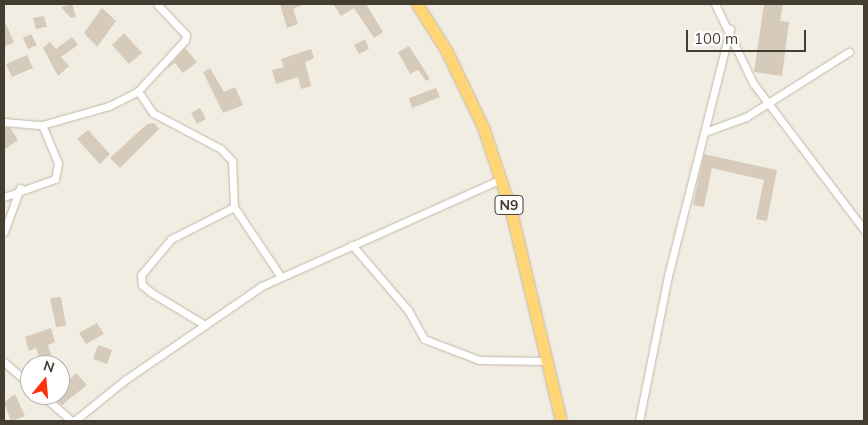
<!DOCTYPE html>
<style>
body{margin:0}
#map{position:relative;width:868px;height:425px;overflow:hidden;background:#f2ede2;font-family:Mulish,sans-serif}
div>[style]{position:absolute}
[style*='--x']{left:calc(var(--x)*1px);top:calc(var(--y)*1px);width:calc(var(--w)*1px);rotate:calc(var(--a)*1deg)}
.building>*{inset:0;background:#d6cbba}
.roads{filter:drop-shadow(0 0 1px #c0b8a7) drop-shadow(0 0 1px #c0b8a7)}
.minor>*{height:7px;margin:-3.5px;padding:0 3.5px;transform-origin:3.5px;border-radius:3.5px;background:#fff}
.trunk>*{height:11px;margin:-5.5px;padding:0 5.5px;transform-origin:5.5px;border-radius:5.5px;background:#ffd576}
span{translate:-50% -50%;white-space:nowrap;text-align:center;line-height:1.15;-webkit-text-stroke:4.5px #fff;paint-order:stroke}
.shield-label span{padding:1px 4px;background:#fff;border:1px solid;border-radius:4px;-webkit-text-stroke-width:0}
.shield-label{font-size:14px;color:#433d32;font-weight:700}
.frame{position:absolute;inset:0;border:5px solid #433d32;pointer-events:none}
.north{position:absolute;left:20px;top:355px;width:50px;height:50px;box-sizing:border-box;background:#fff;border:1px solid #b4b1ad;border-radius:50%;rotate:17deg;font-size:14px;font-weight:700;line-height:20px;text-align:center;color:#433d32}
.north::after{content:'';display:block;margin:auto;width:18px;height:22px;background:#ff320b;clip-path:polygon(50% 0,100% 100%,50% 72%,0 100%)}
.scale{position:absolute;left:686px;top:30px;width:120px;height:22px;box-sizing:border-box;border:2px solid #433d32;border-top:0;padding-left:6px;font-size:15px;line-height:18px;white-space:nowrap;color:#433d32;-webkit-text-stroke:4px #fff;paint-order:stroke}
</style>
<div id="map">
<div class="building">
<i style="clip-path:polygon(72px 4px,76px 17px,71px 18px,61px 7px)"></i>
<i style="clip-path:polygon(280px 4px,304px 4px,293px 9px,298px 24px,287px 28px)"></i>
<i style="clip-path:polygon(333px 4px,366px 4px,383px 32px,374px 38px,354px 8px,341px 16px)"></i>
<i style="clip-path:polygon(764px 4px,783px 4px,780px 21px,789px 22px,782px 76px,754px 72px)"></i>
<i style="clip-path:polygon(102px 8px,116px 21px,97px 47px,84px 33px)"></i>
<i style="clip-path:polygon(44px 16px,47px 27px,36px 29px,33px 18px)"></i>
<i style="clip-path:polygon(4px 20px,14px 42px,4px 47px)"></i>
<i style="clip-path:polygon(124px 33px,142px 53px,129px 64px,112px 45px)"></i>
<i style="clip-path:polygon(31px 34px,37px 45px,28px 49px,23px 38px)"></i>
<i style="clip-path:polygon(72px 37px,78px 45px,61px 57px,69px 66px,58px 76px,43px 48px,50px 42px,56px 49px)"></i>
<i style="clip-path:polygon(365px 39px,369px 49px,359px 54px,354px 45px)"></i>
<i style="clip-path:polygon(409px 46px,430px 79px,426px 81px,418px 70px,410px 74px,398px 52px)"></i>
<i style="clip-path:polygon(185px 48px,197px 62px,183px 73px,175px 63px,165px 70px)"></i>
<i style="clip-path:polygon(311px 49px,314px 58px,305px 62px,311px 86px,301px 89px,298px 77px,276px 84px,272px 70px,284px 67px,281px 59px)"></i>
<i style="clip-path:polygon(27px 55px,33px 68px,12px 77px,6px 64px)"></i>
<i style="clip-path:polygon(210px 68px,224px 92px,235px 87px,243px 105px,223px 113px,203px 72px)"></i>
<i style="clip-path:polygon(436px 88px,440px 97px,412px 108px,409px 98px)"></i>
<i style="clip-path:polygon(200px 108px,206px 119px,197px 124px,191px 113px)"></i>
<i style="clip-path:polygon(154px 123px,159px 129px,120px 168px,110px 158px,147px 124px)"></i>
<i style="clip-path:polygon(4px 127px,10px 128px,18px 140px,4px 150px)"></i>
<i style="clip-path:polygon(88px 130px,110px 154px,100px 164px,77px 139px)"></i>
<i style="clip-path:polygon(704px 154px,777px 170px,767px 221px,756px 219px,764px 180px,712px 168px,704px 207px,693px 205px)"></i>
<i style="clip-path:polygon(61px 297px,66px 326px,56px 327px,50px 298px)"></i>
<i style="clip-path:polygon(97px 323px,104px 334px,86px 344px,79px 333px)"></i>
<i style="clip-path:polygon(51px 328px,55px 342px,48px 345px,53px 361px,42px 365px,36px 348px,29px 351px,25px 337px)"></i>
<i style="clip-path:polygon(98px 345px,112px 350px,107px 364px,93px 359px)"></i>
<i style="clip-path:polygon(76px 373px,87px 385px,62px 405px,50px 395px,60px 395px,60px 389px)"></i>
<i style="clip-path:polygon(15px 394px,25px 416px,11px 421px,4px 402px)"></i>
</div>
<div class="roads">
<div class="minor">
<i style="--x:715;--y:4;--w:88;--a:64.3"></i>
<i style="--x:753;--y:83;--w:184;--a:52.9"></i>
<i style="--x:138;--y:91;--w:27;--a:56"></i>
<i style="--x:153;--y:113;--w:77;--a:27.9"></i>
<i style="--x:221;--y:149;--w:16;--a:47"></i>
<i style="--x:232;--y:161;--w:46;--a:87.5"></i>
<i style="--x:234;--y:207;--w:84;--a:56.1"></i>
<i style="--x:4;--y:122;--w:38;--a:5"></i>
<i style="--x:42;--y:125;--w:70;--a:-15.8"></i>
<i style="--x:109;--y:106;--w:33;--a:-27"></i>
<i style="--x:138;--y:91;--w:69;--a:-47.3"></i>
<i style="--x:185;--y:40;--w:5;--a:-79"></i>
<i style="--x:186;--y:35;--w:42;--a:-133.1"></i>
<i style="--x:705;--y:132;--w:44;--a:-20.1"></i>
<i style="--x:746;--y:117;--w:122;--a:-32.3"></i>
<i style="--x:4;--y:197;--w:54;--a:-19.4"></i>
<i style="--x:55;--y:179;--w:16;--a:-79"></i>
<i style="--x:58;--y:163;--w:41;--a:-112.8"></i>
<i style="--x:4;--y:232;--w:47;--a:-70"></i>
<i style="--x:352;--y:245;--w:86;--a:49.3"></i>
<i style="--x:408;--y:310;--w:33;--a:61"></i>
<i style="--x:424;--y:339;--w:59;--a:20.9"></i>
<i style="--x:479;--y:360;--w:68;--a:0.8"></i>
<i style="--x:205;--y:325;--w:62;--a:-148.9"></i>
<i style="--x:152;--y:293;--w:13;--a:-141"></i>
<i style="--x:142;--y:285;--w:10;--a:-96"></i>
<i style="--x:141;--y:275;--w:47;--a:-50.2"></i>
<i style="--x:171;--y:239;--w:71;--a:-26.9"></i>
<i style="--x:4;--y:362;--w:35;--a:41"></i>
<i style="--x:42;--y:395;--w:40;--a:41"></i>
<i style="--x:74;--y:421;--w:65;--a:-38.8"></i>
<i style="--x:125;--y:380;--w:166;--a:-34.5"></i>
<i style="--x:262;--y:286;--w:262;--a:-24.1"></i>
<i style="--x:639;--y:421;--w:148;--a:-78.7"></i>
<i style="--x:668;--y:276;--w:255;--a:-75.9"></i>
</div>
<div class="trunk">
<i style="--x:417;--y:4;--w:54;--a:57.8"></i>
<i style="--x:446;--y:50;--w:85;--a:64.3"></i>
<i style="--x:483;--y:127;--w:89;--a:71.6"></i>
<i style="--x:511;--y:211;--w:216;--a:76.6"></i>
</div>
</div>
<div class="shield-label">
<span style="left:509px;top:205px">N9</span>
</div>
<div class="frame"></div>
<div class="north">N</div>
<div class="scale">100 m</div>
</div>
